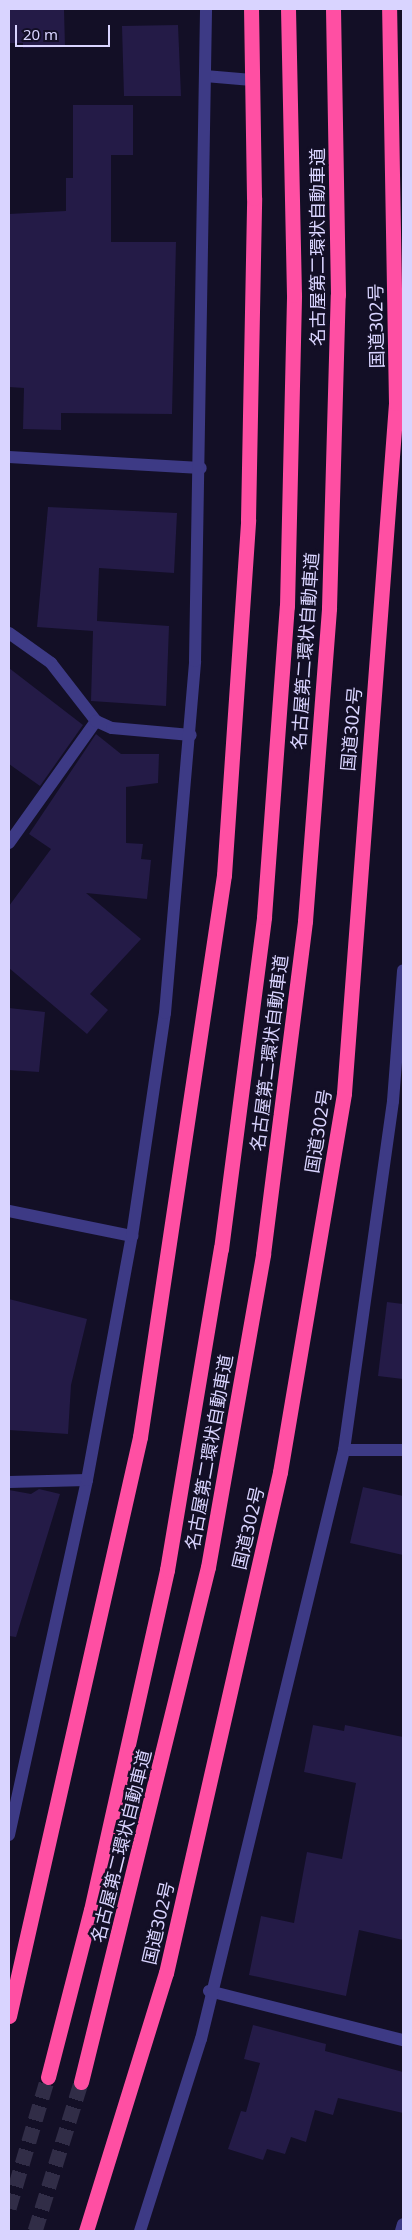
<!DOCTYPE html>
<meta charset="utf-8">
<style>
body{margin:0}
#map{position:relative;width:412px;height:2240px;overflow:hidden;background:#130f26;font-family:"Noto Sans","Noto Sans JP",sans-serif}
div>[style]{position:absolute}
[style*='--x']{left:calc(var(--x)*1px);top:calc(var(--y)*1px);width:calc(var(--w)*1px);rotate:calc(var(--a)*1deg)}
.building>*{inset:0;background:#241b47}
.highway-tunnel>*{height:15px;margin-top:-7.5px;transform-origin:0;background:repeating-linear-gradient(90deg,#312d47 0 15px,transparent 0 23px)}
.street>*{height:12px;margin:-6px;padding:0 6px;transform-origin:6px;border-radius:6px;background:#3d3a85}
.highway>*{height:15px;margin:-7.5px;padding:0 7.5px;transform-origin:7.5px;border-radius:7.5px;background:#ff4fa3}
span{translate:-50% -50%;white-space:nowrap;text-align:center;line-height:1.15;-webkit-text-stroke:5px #130f26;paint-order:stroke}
.street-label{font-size:18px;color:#d9d4ff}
.frame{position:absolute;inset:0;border:10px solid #d9d4ff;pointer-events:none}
.scale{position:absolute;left:15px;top:25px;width:95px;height:22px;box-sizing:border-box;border:2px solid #d9d4ff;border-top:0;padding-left:6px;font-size:15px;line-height:18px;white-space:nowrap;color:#d9d4ff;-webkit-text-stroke:4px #130f26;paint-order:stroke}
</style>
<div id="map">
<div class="building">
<i style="clip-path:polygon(9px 9px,64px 9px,65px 47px,23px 48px,23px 43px,9px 43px)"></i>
<i style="clip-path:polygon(178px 25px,181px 96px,124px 96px,122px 26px)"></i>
<i style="clip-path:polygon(73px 105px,133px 105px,133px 155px,111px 155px,111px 242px,176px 242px,172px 414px,61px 413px,61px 430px,23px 429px,24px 388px,9px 387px,9px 214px,66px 211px,66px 178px,73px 178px)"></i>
<i style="clip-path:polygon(48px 507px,177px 513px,174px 573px,99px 568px,97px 621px,169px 626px,166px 706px,91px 701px,93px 631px,37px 627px)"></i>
<i style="clip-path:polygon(9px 668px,83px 725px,40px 786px,9px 764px)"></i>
<i style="clip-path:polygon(96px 734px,121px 754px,159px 754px,158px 783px,126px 787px,126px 843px,143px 844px,141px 859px,151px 860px,147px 899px,86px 893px,141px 939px,90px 994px,108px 1010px,87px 1034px,9px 968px,9px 906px,51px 849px,29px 834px)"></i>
<i style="clip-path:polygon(9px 1008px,45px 1012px,39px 1072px,9px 1070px)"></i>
<i style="clip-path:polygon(9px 1299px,87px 1319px,71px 1385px,68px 1434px,9px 1430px)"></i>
<i style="clip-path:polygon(387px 1302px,403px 1304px,403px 1379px,378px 1376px)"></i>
<i style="clip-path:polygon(363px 1487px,403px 1496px,403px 1555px,350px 1543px)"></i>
<i style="clip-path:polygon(39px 1489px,60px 1494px,16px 1637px,9px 1636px,9px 1490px,31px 1494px)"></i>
<i style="clip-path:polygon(313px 1725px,344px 1731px,345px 1725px,403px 1737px,403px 1940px,359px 1930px,346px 1996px,249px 1975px,261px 1916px,294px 1923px,307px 1852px,342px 1859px,356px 1783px,304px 1772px)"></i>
<i style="clip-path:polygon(253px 2025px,326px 2044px,325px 2051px,403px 2072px,403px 2113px,338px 2098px,333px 2115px,315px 2110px,306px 2142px,291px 2137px,285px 2154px,267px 2149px,263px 2160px,228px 2149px,241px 2111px,246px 2112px,260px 2063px,244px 2059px)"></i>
</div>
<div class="highway-tunnel">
<i style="--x:9;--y:2208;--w:137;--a:-73.4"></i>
<i style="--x:35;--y:2231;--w:156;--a:-72.8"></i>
</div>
<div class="street">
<i style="--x:205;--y:76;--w:47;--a:4.9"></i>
<i style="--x:9;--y:457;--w:192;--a:3.3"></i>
<i style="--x:9;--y:633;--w:52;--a:35.5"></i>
<i style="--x:51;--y:663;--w:73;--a:52.2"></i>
<i style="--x:9;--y:843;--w:150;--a:-54.5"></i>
<i style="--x:96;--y:721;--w:17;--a:24"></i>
<i style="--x:112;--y:728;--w:79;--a:5.1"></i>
<i style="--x:9;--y:1211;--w:126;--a:11.5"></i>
<i style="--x:344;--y:1450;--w:59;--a:0"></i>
<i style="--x:9;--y:1482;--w:78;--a:-1.5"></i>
<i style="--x:9;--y:1835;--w:363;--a:-77.6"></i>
<i style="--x:87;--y:1480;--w:248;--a:-79.6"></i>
<i style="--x:132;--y:1236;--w:225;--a:-81.6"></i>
<i style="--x:165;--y:1013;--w:353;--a:-85.1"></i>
<i style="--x:195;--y:661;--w:652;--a:-89.03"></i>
<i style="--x:209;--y:1991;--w:200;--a:14.2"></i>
<i style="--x:140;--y:2231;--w:201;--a:-72.4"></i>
<i style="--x:201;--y:2039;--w:606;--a:-76.35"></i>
<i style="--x:344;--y:1450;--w:352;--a:-82"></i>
<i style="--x:393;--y:1101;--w:131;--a:-85.6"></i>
<i style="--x:401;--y:2231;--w:7;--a:-74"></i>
</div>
<div class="highway">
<i style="--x:9;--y:2016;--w:594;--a:-77.25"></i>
<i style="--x:140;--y:1437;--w:568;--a:-81.5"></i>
<i style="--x:224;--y:875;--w:356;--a:-86.1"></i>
<i style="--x:248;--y:520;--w:322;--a:-88.9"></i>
<i style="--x:254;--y:198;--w:189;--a:-90.9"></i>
<i style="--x:48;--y:2077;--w:172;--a:-75.6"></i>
<i style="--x:91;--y:1910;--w:348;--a:-77.4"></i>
<i style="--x:167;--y:1570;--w:326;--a:-80.5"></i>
<i style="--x:221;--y:1249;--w:335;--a:-82.6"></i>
<i style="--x:264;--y:917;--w:312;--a:-85.8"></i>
<i style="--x:287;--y:606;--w:311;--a:-88.7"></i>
<i style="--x:294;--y:295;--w:286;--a:-91.2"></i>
<i style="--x:81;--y:2082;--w:530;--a:-76.15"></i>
<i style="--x:208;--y:1567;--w:318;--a:-80"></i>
<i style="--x:263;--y:1254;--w:336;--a:-82.8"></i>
<i style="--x:305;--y:921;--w:314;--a:-85.6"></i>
<i style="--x:329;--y:608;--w:313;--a:-88.4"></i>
<i style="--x:338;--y:295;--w:286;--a:-91"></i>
<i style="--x:86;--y:2231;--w:270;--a:-72.8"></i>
<i style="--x:166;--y:1973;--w:514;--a:-77.18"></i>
<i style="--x:280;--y:1472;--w:384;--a:-80.4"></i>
<i style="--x:344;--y:1093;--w:692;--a:-85.69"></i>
<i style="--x:396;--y:403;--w:394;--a:-91"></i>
</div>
<div class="street-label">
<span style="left:317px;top:247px;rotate:-90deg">名古屋第二環状自動車道</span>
<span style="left:376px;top:326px;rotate:-91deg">国道302号</span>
<span style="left:305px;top:651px;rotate:-86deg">名古屋第二環状自動車道</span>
<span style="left:351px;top:729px;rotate:-85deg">国道302号</span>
<span style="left:269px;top:1053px;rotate:-83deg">名古屋第二環状自動車道</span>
<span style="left:318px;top:1131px;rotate:-81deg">国道302号</span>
<span style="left:209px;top:1452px;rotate:-80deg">名古屋第二環状自動車道</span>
<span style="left:248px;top:1528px;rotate:-77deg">国道302号</span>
<span style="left:121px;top:1846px;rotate:-76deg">名古屋第二環状自動車道</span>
<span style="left:158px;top:1923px;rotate:-77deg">国道302号</span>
</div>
<div class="frame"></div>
<div class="scale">20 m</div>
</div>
